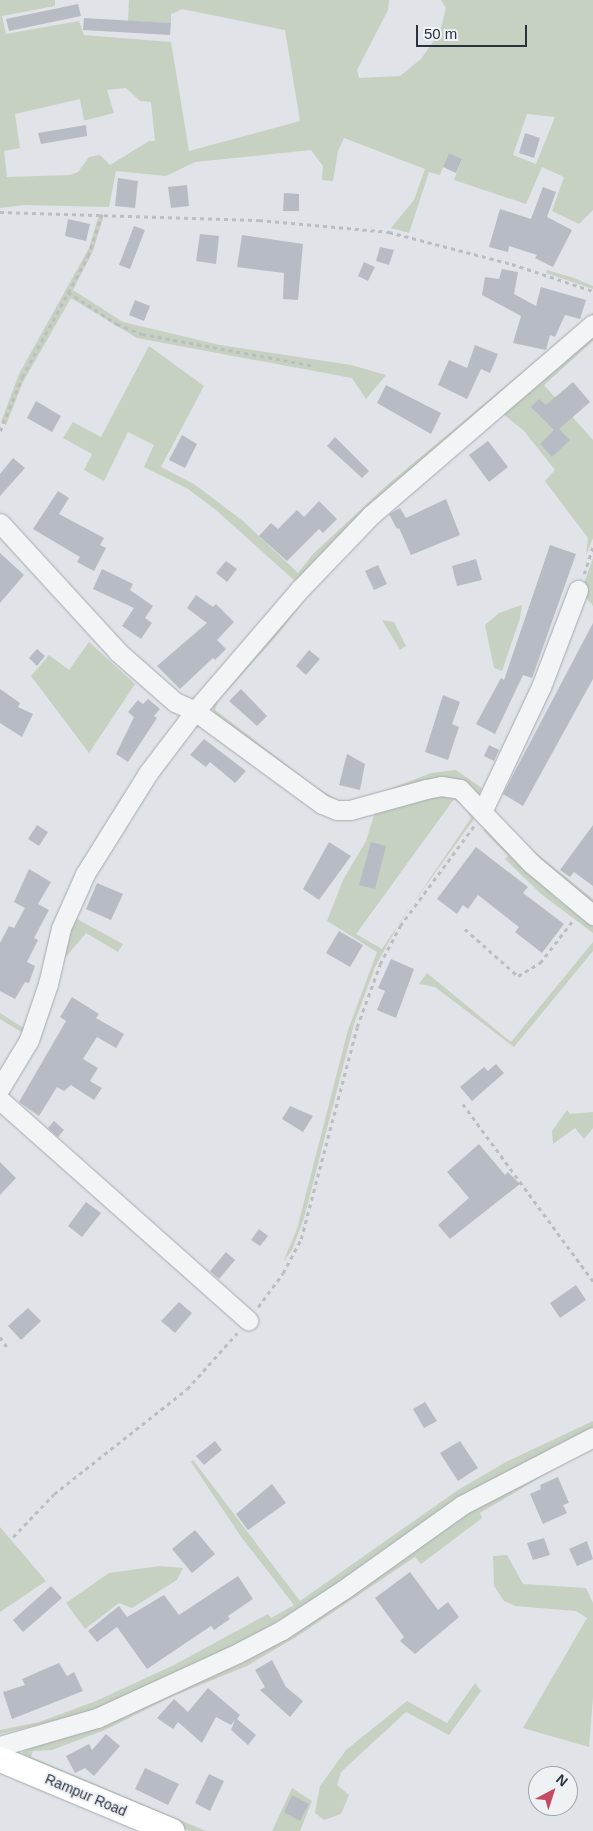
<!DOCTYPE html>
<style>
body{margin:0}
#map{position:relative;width:593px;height:1831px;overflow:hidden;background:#e0e3e8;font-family:Arial,sans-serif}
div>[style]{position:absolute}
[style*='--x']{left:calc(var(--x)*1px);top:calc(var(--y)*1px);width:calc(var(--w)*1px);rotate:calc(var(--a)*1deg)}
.green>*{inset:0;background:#c6d1c1}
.building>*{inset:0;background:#b7bcc4}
.path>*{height:2.5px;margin-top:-1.25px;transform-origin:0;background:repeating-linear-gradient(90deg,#babec2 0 4px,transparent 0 8px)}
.roads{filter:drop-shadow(0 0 1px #a5aab2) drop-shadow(0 0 1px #a5aab2)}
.minor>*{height:19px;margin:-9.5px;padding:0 9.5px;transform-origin:9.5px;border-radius:9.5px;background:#f2f4f6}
.major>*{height:25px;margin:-12.5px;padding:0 12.5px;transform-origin:12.5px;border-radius:12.5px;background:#fff}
span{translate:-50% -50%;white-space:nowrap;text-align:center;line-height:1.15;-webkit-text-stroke:4px #eff2f5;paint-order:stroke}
.street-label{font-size:14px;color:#29323e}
.north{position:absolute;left:528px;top:1766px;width:50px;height:50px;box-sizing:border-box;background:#eff2f5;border:1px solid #a0a5ac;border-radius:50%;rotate:40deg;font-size:14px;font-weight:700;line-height:20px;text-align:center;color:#29323e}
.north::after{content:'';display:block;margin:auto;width:18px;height:22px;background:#c64b62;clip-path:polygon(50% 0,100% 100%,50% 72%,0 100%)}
.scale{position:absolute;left:416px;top:25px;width:111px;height:22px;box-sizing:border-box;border:2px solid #29323e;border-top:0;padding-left:6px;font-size:15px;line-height:18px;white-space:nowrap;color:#29323e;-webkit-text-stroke:4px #eff2f5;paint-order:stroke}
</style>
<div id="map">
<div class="green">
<i style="clip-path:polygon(evenodd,0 0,55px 0,55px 6px,2px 16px,6px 34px,79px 21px,84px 35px,171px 42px,189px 151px,300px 121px,285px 30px,182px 9px,171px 14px,171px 23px,128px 21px,129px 0,389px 0,388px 10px,357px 70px,359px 78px,400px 76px,421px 59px,440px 32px,446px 8px,441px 0,593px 0,593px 210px,579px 224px,552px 211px,564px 177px,542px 167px,526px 204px,454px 180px,462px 159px,449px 153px,440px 175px,429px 172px,409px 233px,391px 228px,414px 200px,425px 169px,344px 138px,338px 151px,333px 181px,322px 180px,323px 166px,311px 150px,195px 162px,166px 176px,116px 171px,109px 207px,24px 205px,0 208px,0 0,126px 88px,140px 101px,151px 102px,155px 141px,149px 141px,110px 165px,100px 155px,89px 157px,78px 172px,70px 175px,7px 177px,4px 151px,20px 148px,15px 114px,80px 99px,84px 120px,87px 120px,114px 113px,107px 90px,126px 88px,0 0,527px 114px,555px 117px,536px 164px,513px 155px,527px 114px)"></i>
<i style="clip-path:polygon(98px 218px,103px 218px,93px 251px,73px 290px,123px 322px,220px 345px,351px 365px,386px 375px,366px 399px,352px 378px,137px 338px,71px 298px,23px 382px,6px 425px,1px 422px,19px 374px,89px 248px)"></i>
<i style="clip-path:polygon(547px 270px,574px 278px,593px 286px,593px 289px,546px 273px)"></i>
<i style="clip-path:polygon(593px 313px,593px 319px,295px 581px,216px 510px,188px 489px,144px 467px,154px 445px,128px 432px,104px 481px,84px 470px,92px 454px,63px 438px,73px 422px,101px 437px,149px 346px,204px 386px,161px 467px,194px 484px,243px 521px,298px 573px,313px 554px,386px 486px)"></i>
<i style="clip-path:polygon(593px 332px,593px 341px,544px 385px,593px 440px,593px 538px,586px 555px,588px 538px,545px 481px,555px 470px,524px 431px,501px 412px)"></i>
<i style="clip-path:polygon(448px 461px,386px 512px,309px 594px,280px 632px,218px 701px,215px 710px,317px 788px,341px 802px,359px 801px,431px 773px,456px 770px,482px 788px,478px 796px,530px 848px,593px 899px,593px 908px,576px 895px,465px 785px,358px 804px,335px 803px,213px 712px,213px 702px,275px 629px,384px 509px)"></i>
<i style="clip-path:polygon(593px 558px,593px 606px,581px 592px)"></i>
<i style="clip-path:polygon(522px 605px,520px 618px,502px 671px,494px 668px,485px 625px,499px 613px)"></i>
<i style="clip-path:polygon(382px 620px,394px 622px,406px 646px,400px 650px)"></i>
<i style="clip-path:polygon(89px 642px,135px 684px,89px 753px,31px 676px,49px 655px,69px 670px)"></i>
<i style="clip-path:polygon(196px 724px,206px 725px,217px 732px,321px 810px,320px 813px,208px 730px,198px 727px,188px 732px,112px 843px,79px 902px,75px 918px,123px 944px,118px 952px,86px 933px,65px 958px,36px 1046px,3px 1099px,182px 1258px,178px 1262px,0 1104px,1px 1095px,28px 1050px,41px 1020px,67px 926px,87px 880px,160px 764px,186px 730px)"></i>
<i style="clip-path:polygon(evenodd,439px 793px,455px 796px,475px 816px,474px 819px,401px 920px,375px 967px,354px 1024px,304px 1218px,292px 1250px,283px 1262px,297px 1229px,348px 1030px,377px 952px,327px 921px,343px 880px,366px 841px,375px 812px,439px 793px,454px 799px,466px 808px,471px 818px,382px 949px,356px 934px,454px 799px)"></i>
<i style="clip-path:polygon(487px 829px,557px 899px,593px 926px,593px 933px,541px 894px,505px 859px,508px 856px,483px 830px)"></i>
<i style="clip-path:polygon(593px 942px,593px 951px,514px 1047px,435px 987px,419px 984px,427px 973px,511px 1042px)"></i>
<i style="clip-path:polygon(0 1013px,25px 1029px,23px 1033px,0 1019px)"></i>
<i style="clip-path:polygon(567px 1110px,570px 1114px,593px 1112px,593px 1128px,584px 1139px,575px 1128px,553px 1144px,552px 1131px)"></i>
<i style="clip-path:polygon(593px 1421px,593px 1430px,248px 1639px,88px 1713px,0 1734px,0 1730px,39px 1722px,96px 1701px,174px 1665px,268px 1614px,271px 1618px,294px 1605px,242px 1538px,191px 1462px,193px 1460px,300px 1601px,458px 1490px,506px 1462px)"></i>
<i style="clip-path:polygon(593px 1446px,480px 1513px,482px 1518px,421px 1564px,415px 1557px,296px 1637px,247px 1666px,173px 1696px,105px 1730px,52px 1750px,33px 1751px,31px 1757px,206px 1831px,190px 1831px,23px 1762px,23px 1752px,29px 1748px,142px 1706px,464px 1510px)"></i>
<i style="clip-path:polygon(0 1527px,46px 1581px,0 1612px)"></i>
<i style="clip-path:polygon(507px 1555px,523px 1584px,586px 1588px,593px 1603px,593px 1697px,589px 1747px,523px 1728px,587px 1618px,576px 1611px,515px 1606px,504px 1601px,494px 1586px,493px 1556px)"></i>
<i style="clip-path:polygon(160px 1566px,183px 1568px,177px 1580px,132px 1608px,119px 1603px,85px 1629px,66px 1603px,109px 1573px)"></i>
<i style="clip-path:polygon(475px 1683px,481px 1691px,449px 1735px,406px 1712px,341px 1772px,337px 1785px,349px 1795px,341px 1814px,324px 1820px,315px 1813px,320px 1786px,346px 1750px,407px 1701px,447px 1723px)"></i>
<i style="clip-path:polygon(292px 1788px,312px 1801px,300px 1831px,272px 1831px)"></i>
</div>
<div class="building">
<i style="clip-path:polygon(78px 4px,81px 16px,9px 31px,6px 19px)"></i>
<i style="clip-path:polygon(84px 18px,171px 23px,170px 35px,83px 30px)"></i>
<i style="clip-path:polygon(86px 125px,87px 136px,41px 144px,38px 133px)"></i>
<i style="clip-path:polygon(525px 133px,540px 138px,534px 158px,519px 153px)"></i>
<i style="clip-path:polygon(449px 153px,462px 159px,456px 173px,443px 167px)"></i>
<i style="clip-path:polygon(118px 178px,138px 181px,135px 208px,115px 206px)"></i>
<i style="clip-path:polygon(187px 185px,189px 206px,171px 208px,168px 187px)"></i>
<i style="clip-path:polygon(543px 187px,556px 192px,547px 217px,572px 230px,553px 267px,535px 258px,537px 255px,509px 246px,508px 252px,489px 247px,500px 209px,531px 219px)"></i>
<i style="clip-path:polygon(284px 193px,299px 194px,299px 211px,283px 211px)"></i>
<i style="clip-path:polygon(68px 219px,90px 224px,86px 241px,65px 236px)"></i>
<i style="clip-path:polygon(134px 226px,145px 230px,130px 269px,119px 265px)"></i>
<i style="clip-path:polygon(200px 234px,219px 236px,216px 264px,196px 261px)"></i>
<i style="clip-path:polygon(242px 235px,303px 244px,298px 300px,283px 299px,284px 273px,237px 267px)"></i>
<i style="clip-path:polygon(380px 247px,394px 250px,389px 265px,376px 261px)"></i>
<i style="clip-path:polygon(364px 262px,375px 267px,368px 281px,358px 276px)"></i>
<i style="clip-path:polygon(502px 269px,518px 272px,514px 294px,536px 306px,541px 287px,586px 300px,580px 319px,565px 315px,555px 337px,550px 335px,546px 350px,513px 343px,521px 316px,482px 295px,485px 277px,499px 279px)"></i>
<i style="clip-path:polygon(135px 300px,150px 306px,144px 321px,129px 315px)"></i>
<i style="clip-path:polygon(475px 345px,498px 354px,490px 373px,481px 369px,467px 399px,438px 385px,449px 360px,467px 368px)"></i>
<i style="clip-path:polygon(573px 382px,590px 402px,559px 429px,570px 440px,552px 457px,540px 444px,554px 430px,531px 407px,539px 399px,546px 405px)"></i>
<i style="clip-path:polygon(386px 385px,441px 413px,431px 434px,377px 403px)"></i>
<i style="clip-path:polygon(36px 401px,61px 416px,52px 432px,27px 418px)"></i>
<i style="clip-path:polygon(182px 435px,197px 444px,185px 468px,169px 460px)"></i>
<i style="clip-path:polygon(335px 437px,369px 471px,362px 478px,327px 446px)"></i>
<i style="clip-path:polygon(488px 441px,508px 467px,489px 482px,469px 455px)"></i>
<i style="clip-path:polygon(13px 458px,25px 468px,0 496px,0 474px)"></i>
<i style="clip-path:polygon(58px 491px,69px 498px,59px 514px,104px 538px,100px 545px,106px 548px,94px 571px,77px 562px,80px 557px,33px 529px)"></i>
<i style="clip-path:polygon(446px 499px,460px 535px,411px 555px,399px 528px,397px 529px,389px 514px,400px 508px,406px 518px)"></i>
<i style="clip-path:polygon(319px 501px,337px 519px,323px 533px,319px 529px,287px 561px,259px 536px,271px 523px,278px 529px,297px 510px,304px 517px)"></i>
<i style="clip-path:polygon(550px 545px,576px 554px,532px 678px,523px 675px,495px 734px,476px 724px,501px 678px,504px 680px)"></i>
<i style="clip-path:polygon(0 553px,24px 575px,0 603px)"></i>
<i style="clip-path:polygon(476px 559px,482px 580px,457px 586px,452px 566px)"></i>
<i style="clip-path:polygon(226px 561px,237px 569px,227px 582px,216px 573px)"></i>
<i style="clip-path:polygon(378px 565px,387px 584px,374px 590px,365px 571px)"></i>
<i style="clip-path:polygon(102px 569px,133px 584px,130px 590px,153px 606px,145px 618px,152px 623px,141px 639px,122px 626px,134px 608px,93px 589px)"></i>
<i style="clip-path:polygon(196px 595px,213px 607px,216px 604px,234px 622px,217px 640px,226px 649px,215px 660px,213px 658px,180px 689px,157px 666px,207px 623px,187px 608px)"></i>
<i style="clip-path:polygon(593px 623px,593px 679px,523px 806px,503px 794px)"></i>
<i style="clip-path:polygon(37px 649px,45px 656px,37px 666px,29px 658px)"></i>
<i style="clip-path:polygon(309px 650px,320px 659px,306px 675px,296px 666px)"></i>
<i style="clip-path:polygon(0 689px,20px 703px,18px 707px,33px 714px,22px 737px,0 723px)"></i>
<i style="clip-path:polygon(241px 689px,267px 716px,257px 726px,229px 701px)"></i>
<i style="clip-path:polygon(443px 695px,460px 702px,452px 724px,459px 727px,448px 760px,425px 752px)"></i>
<i style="clip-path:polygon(148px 699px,160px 709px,154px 716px,157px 718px,128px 762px,116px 754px,134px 717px,128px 712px,138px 700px,143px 704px)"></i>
<i style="clip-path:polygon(204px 739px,246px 771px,235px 783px,210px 762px,206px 767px,190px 755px)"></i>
<i style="clip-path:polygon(489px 745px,499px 750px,494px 761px,484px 756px)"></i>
<i style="clip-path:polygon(347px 754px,365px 764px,360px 790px,339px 785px)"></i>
<i style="clip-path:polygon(37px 825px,48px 832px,39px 846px,28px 839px)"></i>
<i style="clip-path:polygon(593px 825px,593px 886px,574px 872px,570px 877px,560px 870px)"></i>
<i style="clip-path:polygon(329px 842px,351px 856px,319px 900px,303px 889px)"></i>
<i style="clip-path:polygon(371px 842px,386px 846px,375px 889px,359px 885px)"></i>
<i style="clip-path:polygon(476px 847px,528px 887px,523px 893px,564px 924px,542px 953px,515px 932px,519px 927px,478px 895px,468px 909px,463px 905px,457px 914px,437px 899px)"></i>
<i style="clip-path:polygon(29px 869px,51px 882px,38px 904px,49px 910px,34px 938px,38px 940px,27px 962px,35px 966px,29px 983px,25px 982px,15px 999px,0 991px,0 943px,9px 926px,14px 928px,25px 908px,14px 902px)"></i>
<i style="clip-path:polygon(97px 883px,123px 894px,111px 920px,86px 909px)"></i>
<i style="clip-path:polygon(339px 931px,363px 945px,350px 967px,326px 953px)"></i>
<i style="clip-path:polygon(391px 959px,414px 969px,396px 1018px,377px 1010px,385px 991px,378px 988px)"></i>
<i style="clip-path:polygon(72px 997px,99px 1014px,96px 1018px,124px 1034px,116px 1048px,97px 1037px,83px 1059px,98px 1068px,90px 1081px,102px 1088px,94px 1100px,71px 1085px,64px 1091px,57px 1087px,39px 1116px,19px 1102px,66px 1021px,60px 1017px)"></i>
<i style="clip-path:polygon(496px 1064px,504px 1073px,472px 1101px,460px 1087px,484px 1067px,488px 1071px)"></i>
<i style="clip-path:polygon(290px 1106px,313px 1116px,303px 1132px,282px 1119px)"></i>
<i style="clip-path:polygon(54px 1121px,64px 1130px,58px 1137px,48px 1128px)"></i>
<i style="clip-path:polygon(479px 1144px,505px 1175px,508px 1172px,520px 1184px,450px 1239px,438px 1225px,469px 1198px,447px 1172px)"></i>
<i style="clip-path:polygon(0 1162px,16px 1178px,0 1195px)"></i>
<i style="clip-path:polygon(86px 1202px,101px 1213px,82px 1237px,68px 1226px)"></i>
<i style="clip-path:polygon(259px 1229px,268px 1236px,260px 1246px,251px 1240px)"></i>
<i style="clip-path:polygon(226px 1252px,235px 1260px,219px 1279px,210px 1271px)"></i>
<i style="clip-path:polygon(576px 1285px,586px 1300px,560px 1318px,550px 1303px)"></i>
<i style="clip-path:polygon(179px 1302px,192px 1313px,175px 1333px,161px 1321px)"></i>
<i style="clip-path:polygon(28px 1308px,41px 1321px,21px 1340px,8px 1326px)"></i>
<i style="clip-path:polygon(425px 1402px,437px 1421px,424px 1428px,413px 1409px)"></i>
<i style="clip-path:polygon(215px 1441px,222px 1450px,204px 1465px,196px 1456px)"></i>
<i style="clip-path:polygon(460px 1441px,478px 1468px,458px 1481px,440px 1453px)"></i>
<i style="clip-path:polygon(558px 1477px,569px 1503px,563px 1505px,567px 1513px,543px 1524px,530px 1494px,541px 1489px,540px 1485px)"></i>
<i style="clip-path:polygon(272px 1484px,286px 1503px,248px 1530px,236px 1514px)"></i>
<i style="clip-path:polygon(195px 1530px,215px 1554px,192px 1573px,172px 1549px)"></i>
<i style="clip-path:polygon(544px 1538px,550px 1555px,533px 1560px,527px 1543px)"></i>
<i style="clip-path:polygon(587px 1541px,593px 1559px,577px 1566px,569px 1549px)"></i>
<i style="clip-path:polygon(410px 1572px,438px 1610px,448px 1602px,459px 1617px,415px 1654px,400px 1641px,404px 1637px,375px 1598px)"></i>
<i style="clip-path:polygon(238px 1576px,253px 1599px,228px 1616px,230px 1619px,214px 1630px,211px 1626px,147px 1669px,117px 1627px,97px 1642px,88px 1631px,119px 1606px,127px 1617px,164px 1595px,179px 1615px)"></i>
<i style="clip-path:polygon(51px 1586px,62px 1598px,23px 1632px,13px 1620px)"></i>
<i style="clip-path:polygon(272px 1660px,286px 1687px,303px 1701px,290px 1717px,260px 1690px,265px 1687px,255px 1670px)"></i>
<i style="clip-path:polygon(59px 1663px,67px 1676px,74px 1672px,83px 1691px,12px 1719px,3px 1692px,25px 1685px,22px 1679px)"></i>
<i style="clip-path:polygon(208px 1688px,240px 1715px,237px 1719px,256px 1735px,248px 1745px,231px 1730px,235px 1720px,231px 1725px,216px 1717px,202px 1743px,178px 1722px,173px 1729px,157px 1718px,174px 1699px,188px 1712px)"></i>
<i style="clip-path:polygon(106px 1734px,120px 1746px,94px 1776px,85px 1768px,75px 1773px,66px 1756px,89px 1744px,92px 1750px)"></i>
<i style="clip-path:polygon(145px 1768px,179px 1784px,168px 1805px,135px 1789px)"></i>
<i style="clip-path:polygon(209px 1774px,224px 1781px,210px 1811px,195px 1803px)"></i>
<i style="clip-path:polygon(292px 1795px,309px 1804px,300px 1821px,284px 1812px)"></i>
</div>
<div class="path">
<i style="--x:0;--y:212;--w:259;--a:1.8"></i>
<i style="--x:259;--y:220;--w:131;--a:5.3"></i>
<i style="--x:389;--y:232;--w:127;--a:14.6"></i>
<i style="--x:512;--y:264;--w:85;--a:18.4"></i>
<i style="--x:68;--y:292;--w:59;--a:33.1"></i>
<i style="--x:117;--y:324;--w:27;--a:22"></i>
<i style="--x:142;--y:334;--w:175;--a:10.5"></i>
<i style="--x:0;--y:431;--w:58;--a:-67.8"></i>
<i style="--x:22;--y:377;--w:138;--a:-61.4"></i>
<i style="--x:88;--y:256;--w:44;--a:-71.6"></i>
<i style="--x:584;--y:574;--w:29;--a:-72"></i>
<i style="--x:465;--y:929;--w:71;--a:41.6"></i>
<i style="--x:518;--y:976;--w:26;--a:-31"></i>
<i style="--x:540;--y:963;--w:56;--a:-52.3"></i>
<i style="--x:463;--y:1104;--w:220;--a:53.7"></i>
<i style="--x:258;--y:1307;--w:42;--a:-53.7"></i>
<i style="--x:283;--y:1273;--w:38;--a:-62"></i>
<i style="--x:301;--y:1239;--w:219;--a:-75.2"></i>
<i style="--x:357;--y:1027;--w:67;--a:-69.9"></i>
<i style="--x:380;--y:964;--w:43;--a:-62.2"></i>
<i style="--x:400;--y:926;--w:124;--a:-53.5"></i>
<i style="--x:0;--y:1337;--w:12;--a:55"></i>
<i style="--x:13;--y:1537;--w:59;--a:-46.4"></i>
<i style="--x:54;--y:1494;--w:169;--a:-38.3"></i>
<i style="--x:187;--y:1389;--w:75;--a:-48.2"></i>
</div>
<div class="roads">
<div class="minor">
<i style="--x:0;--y:523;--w:175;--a:47.5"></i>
<i style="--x:118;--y:652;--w:76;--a:41.3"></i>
<i style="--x:175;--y:702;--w:22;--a:24"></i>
<i style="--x:195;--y:711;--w:157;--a:36.2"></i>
<i style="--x:322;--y:804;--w:16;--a:22"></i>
<i style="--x:337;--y:810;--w:13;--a:0"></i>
<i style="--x:350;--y:810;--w:79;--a:-15.4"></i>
<i style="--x:426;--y:789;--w:15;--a:-11"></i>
<i style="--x:441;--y:786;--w:19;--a:9"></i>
<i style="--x:460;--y:789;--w:104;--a:46.2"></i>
<i style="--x:532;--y:864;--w:80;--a:39.9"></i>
<i style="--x:483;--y:810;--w:136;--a:-64.8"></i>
<i style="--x:541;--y:687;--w:104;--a:-69.1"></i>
<i style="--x:0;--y:1088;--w:56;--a:-58.9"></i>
<i style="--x:29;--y:1040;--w:59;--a:-71.3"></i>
<i style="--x:48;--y:984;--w:57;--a:-76.9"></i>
<i style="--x:61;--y:928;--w:59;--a:-66"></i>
<i style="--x:85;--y:874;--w:119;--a:-58"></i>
<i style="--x:148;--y:773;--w:78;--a:-52.8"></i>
<i style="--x:195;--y:711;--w:161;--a:-49.3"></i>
<i style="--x:300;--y:589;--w:103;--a:-46.2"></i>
<i style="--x:371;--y:515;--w:293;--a:-40.7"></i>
<i style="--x:0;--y:1100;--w:332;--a:41.6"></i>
<i style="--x:0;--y:1746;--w:101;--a:-16.1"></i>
<i style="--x:97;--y:1718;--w:155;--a:-24.7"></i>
<i style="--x:238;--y:1653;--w:50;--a:-27.6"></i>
<i style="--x:282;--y:1630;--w:73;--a:-33.3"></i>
<i style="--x:343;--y:1590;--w:146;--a:-35.5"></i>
<i style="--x:462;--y:1505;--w:148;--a:-27.4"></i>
</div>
<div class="major">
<i style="--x:0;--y:1759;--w:186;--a:22.7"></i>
</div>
</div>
<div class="street-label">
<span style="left:86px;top:1795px;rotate:23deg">Rampur Road</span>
</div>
<div class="north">N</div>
<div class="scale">50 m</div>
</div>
